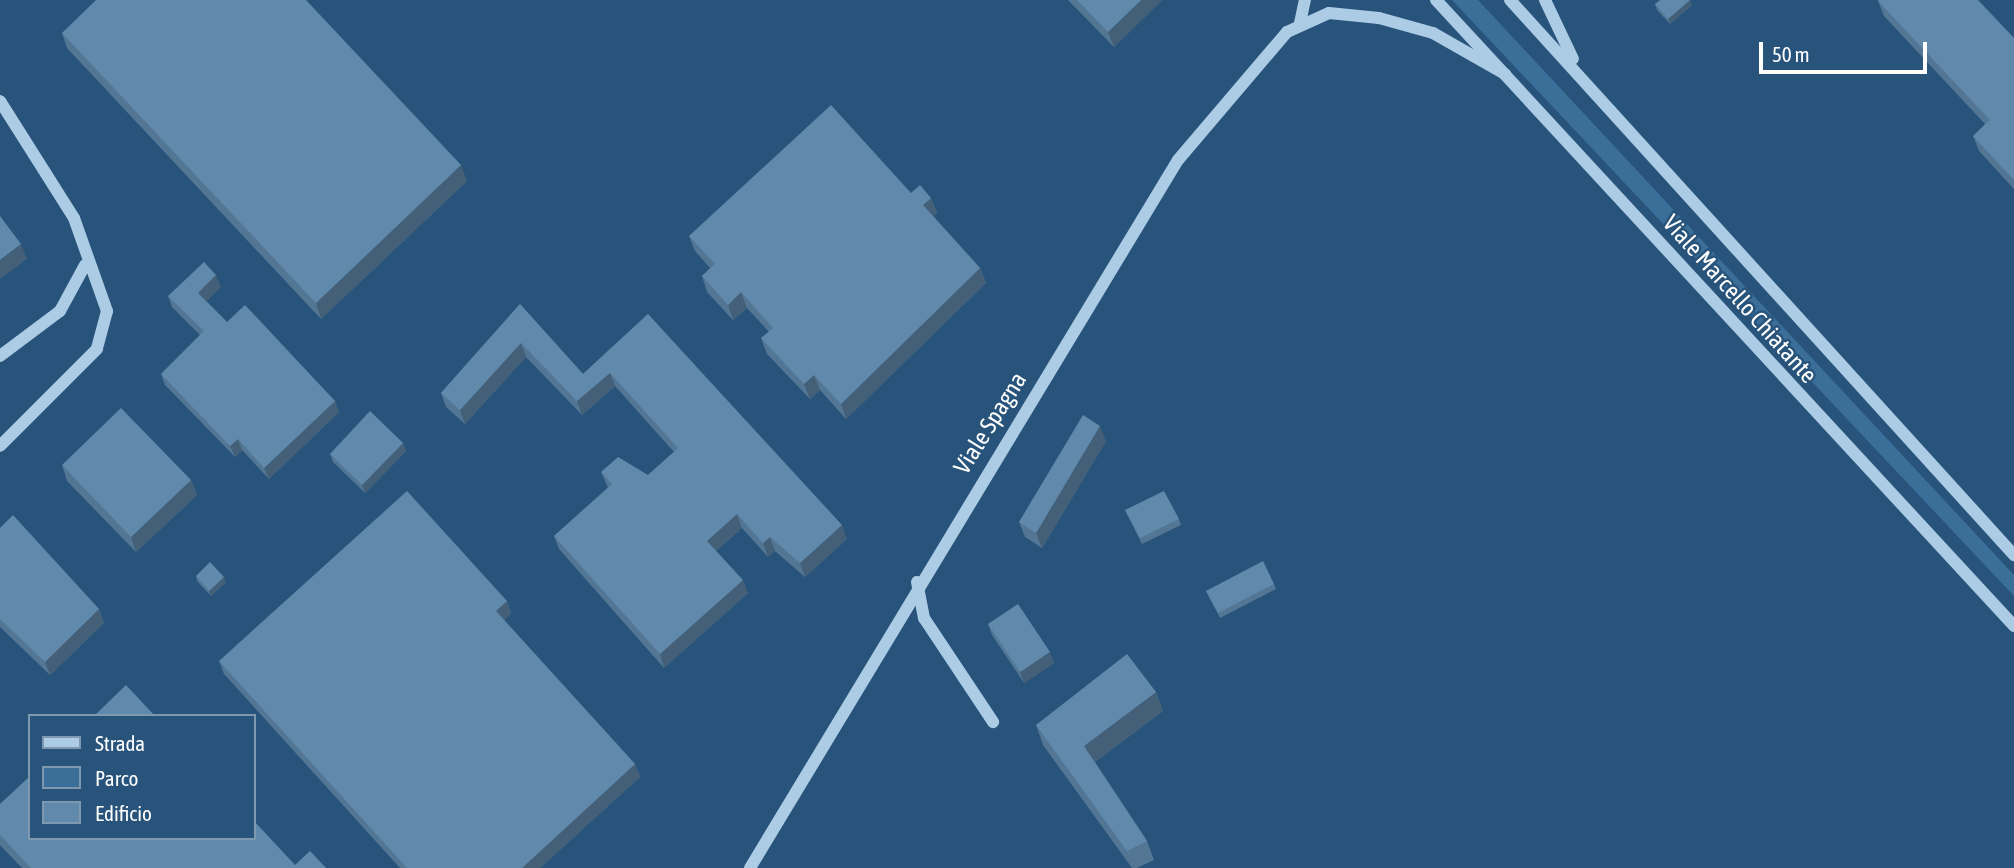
<!DOCTYPE html>
<style>
body{margin:0}
#map{position:relative;width:2014px;height:868px;overflow:hidden;background:#28547b;font-family:"Asap Condensed",sans-serif}
div>[style]{position:absolute}
[style*='--x']{left:calc(var(--x)*1px);top:calc(var(--y)*1px);width:calc(var(--w)*1px);rotate:calc(var(--a)*1deg)}
.green>*{inset:0;background:#3b6e98}
.minor>*{height:12px;margin:-6px;padding:0 6px;transform-origin:6px;border-radius:6px;background:#accbe4}
.wall>*{inset:0;background:#537694}
.shaded-wall>*{inset:0;background:#436078}
.building>*{inset:0;background:#6089ac}
span{translate:-50% -50%;white-space:nowrap;text-align:center;line-height:1.15;-webkit-text-stroke:5px #28547b;paint-order:stroke}
.street-label{font-size:24px;color:#fff}
.legend{position:absolute;left:28px;top:714px;width:228px;height:126px;box-sizing:border-box;background:#28547b;border:2px solid #7e98b0;margin:0;padding:9px 12px;list-style:none;font-size:21px;color:#fff}
.legend li{display:flex;align-items:center;gap:14px;height:35px}
.legend b{width:35px;border:2px solid #7e98b0}
.scale{position:absolute;left:1759px;top:42px;width:168px;height:32px;box-sizing:border-box;border:4px solid #fff;border-top:0;padding-left:9px;font-size:21px;line-height:24px;white-space:nowrap;color:#fff;-webkit-text-stroke:5px #28547b;paint-order:stroke}
</style>
<div id="map">
<div class="green">
<i style="clip-path:polygon(1452px 0,1478px 0,2014px 575px,2014px 596px)"></i>
</div>
<div class="minor">
<i style="--x:1436;--y:0;--w:852;--a:47.28"></i>
<i style="--x:1510;--y:0;--w:750;--a:47.76"></i>
<i style="--x:1545;--y:0;--w:65;--a:64.6"></i>
<i style="--x:1300;--y:23;--w:24;--a:-78"></i>
<i style="--x:0;--y:101;--w:138;--a:57.7"></i>
<i style="--x:74;--y:218;--w:99;--a:70.5"></i>
<i style="--x:107;--y:311;--w:39;--a:105"></i>
<i style="--x:97;--y:349;--w:137;--a:135"></i>
<i style="--x:0;--y:356;--w:75;--a:-36.9"></i>
<i style="--x:60;--y:311;--w:52;--a:-61.5"></i>
<i style="--x:917;--y:582;--w:37;--a:79"></i>
<i style="--x:924;--y:618;--w:125;--a:56.4"></i>
<i style="--x:750;--y:868;--w:827;--a:-58.85"></i>
<i style="--x:1178;--y:160;--w:168;--a:-49.6"></i>
<i style="--x:1287;--y:32;--w:46;--a:-24.3"></i>
<i style="--x:1329;--y:13;--w:50;--a:5.7"></i>
<i style="--x:1379;--y:18;--w:56;--a:15.5"></i>
<i style="--x:1433;--y:33;--w:83;--a:29.7"></i>
</div>
<div class="wall">
<i style="clip-path:polygon(1068px 0,1162px 0,1114px 47px)"></i>
<i style="clip-path:polygon(1878px 1px,2014px 38px,2014px 189px,1979px 151px,1973px 136px,1985px 124px,1884px 16px)"></i>
<i style="clip-path:polygon(1655px 4px,1692px 5px,1670px 24px,1657px 10px)"></i>
<i style="clip-path:polygon(62px 33px,467px 181px,321px 319px,67px 48px)"></i>
<i style="clip-path:polygon(911px 193px,931px 198px,937px 213px,933px 216px,980px 268px,986px 283px,846px 419px,820px 390px,810px 399px,767px 354px,761px 338px,769px 332px,747px 308px,733px 320px,707px 292px,702px 276px,710px 268px,695px 251px,689px 236px)"></i>
<i style="clip-path:polygon(221px 287px,206px 301px,227px 322px,335px 401px,339px 412px,269px 479px,242px 450px,235px 457px,165px 385px,161px 374px,200px 335px,172px 307px,168px 296px)"></i>
<i style="clip-path:polygon(520px 304px,583px 374px,648px 314px,847px 539px,805px 577px,775px 551px,768px 557px,742px 528px,716px 551px,748px 593px,664px 668px,559px 549px,554px 536px,608px 488px,601px 472px,648px 475px,674px 452px,615px 386px,582px 415px,526px 357px,465px 424px,446px 407px,441px 393px)"></i>
<i style="clip-path:polygon(1106px 441px,1042px 548px,1025px 537px,1019px 522px)"></i>
<i style="clip-path:polygon(403px 443px,406px 451px,365px 493px,333px 462px,330px 454px)"></i>
<i style="clip-path:polygon(62px 465px,191px 480px,197px 495px,136px 552px,67px 481px)"></i>
<i style="clip-path:polygon(1125px 510px,1179px 519px,1181px 525px,1142px 544px)"></i>
<i style="clip-path:polygon(0 528px,99px 609px,104px 623px,50px 675px,0 627px)"></i>
<i style="clip-path:polygon(196px 576px,226px 582px,211px 596px,197px 581px)"></i>
<i style="clip-path:polygon(1274px 584px,1276px 589px,1220px 618px,1206px 591px)"></i>
<i style="clip-path:polygon(507px 601px,511px 614px,504px 620px,635px 764px,640px 777px,540px 868px,400px 868px,224px 674px,219px 661px)"></i>
<i style="clip-path:polygon(988px 624px,1054px 663px,1024px 683px,992px 635px)"></i>
<i style="clip-path:polygon(1156px 692px,1163px 711px,1095px 762px,1147px 841px,1154px 860px,1137px 868px,1132px 868px,1043px 745px,1036px 725px)"></i>
<i style="clip-path:polygon(0 804px,295px 865px,326px 868px,22px 868px,0 845px)"></i>
</div>
<div class="shaded-wall">
<i style="clip-path:polygon(1141px 0,1162px 0,1114px 47px,1108px 32px)"></i>
<i style="clip-path:polygon(1690px 0,1692px 5px,1670px 24px,1668px 19px)"></i>
<i style="clip-path:polygon(461px 165px,467px 181px,321px 319px,316px 303px)"></i>
<i style="clip-path:polygon(931px 198px,937px 213px,928px 221px,923px 205px)"></i>
<i style="clip-path:polygon(21px 244px,27px 259px,0 279px,0 260px)"></i>
<i style="clip-path:polygon(980px 268px,986px 283px,846px 419px,841px 404px)"></i>
<i style="clip-path:polygon(216px 275px,221px 287px,203px 305px,198px 293px)"></i>
<i style="clip-path:polygon(741px 292px,747px 308px,733px 320px,728px 305px)"></i>
<i style="clip-path:polygon(521px 343px,526px 357px,465px 424px,460px 410px)"></i>
<i style="clip-path:polygon(610px 373px,615px 386px,582px 415px,577px 401px)"></i>
<i style="clip-path:polygon(814px 375px,820px 390px,810px 399px,804px 384px)"></i>
<i style="clip-path:polygon(335px 401px,339px 412px,269px 479px,264px 468px)"></i>
<i style="clip-path:polygon(1100px 426px,1106px 441px,1042px 548px,1036px 533px)"></i>
<i style="clip-path:polygon(238px 439px,242px 450px,235px 457px,230px 446px)"></i>
<i style="clip-path:polygon(403px 443px,406px 451px,365px 493px,362px 485px)"></i>
<i style="clip-path:polygon(191px 480px,197px 495px,136px 552px,131px 537px)"></i>
<i style="clip-path:polygon(737px 514px,742px 528px,712px 554px,707px 541px)"></i>
<i style="clip-path:polygon(842px 525px,847px 539px,805px 577px,800px 563px)"></i>
<i style="clip-path:polygon(770px 537px,775px 551px,768px 557px,763px 543px)"></i>
<i style="clip-path:polygon(224px 577px,226px 582px,211px 596px,209px 591px)"></i>
<i style="clip-path:polygon(743px 580px,748px 593px,664px 668px,660px 654px)"></i>
<i style="clip-path:polygon(507px 601px,511px 614px,500px 624px,496px 611px)"></i>
<i style="clip-path:polygon(99px 609px,104px 623px,50px 675px,45px 662px)"></i>
<i style="clip-path:polygon(1050px 652px,1054px 663px,1024px 683px,1020px 672px)"></i>
<i style="clip-path:polygon(1156px 692px,1163px 711px,1091px 765px,1084px 746px)"></i>
<i style="clip-path:polygon(635px 764px,640px 777px,540px 868px,522px 868px)"></i>
</div>
<div class="building">
<i style="clip-path:polygon(96px 0,306px 0,461px 165px,316px 303px,62px 33px)"></i>
<i style="clip-path:polygon(1077px 0,1141px 0,1108px 32px)"></i>
<i style="clip-path:polygon(1660px 0,1690px 0,1668px 19px,1655px 4px)"></i>
<i style="clip-path:polygon(1879px 0,1978px 0,2014px 38px,2014px 180px,1973px 136px,1990px 120px,1878px 1px)"></i>
<i style="clip-path:polygon(831px 105px,911px 193px,920px 185px,931px 198px,923px 205px,980px 268px,841px 404px,814px 375px,804px 384px,761px 338px,773px 328px,741px 292px,728px 305px,702px 276px,715px 264px,689px 236px)"></i>
<i style="clip-path:polygon(0 216px,21px 244px,0 260px)"></i>
<i style="clip-path:polygon(204px 262px,216px 275px,198px 293px,227px 322px,245px 305px,335px 401px,264px 468px,238px 439px,230px 446px,161px 374px,204px 331px,168px 296px)"></i>
<i style="clip-path:polygon(520px 304px,583px 374px,648px 314px,842px 525px,800px 563px,770px 537px,763px 543px,737px 514px,707px 541px,743px 580px,660px 654px,554px 536px,612px 484px,601px 472px,618px 457px,648px 475px,678px 448px,610px 373px,577px 401px,521px 343px,460px 410px,441px 393px)"></i>
<i style="clip-path:polygon(121px 408px,191px 480px,131px 537px,62px 465px)"></i>
<i style="clip-path:polygon(370px 411px,403px 443px,362px 485px,330px 454px)"></i>
<i style="clip-path:polygon(1083px 415px,1100px 426px,1036px 533px,1019px 522px)"></i>
<i style="clip-path:polygon(407px 491px,507px 601px,496px 611px,635px 764px,522px 868px,407px 868px,219px 661px)"></i>
<i style="clip-path:polygon(1164px 491px,1179px 519px,1140px 538px,1125px 510px)"></i>
<i style="clip-path:polygon(13px 515px,99px 609px,45px 662px,0 619px,0 528px)"></i>
<i style="clip-path:polygon(1263px 561px,1274px 584px,1218px 613px,1206px 591px)"></i>
<i style="clip-path:polygon(210px 562px,224px 577px,209px 591px,196px 576px)"></i>
<i style="clip-path:polygon(1018px 604px,1050px 652px,1020px 672px,988px 624px)"></i>
<i style="clip-path:polygon(1127px 654px,1156px 692px,1084px 746px,1147px 841px,1127px 851px,1036px 725px)"></i>
<i style="clip-path:polygon(126px 685px,155px 716px,94px 716px)"></i>
<i style="clip-path:polygon(30px 776px,30px 838px,254px 838px,254px 821px,295px 865px,310px 851px,326px 868px,31px 868px,0 835px,0 804px)"></i>
</div>
<div class="street-label">
<span style="left:1740px;top:299px;rotate:48deg">Viale Marcello Chiatante</span>
<span style="left:990px;top:423px;rotate:-58deg">Viale Spagna</span>
</div>
<ul class="legend">
<li><b style="height:9px;background:#accbe4"></b>Strada</li>
<li><b style="height:19px;background:#3b6e98"></b>Parco</li>
<li><b style="height:19px;background:#6089ac"></b>Edificio</li>
</ul>
<div class="scale">50 m</div>
</div>
